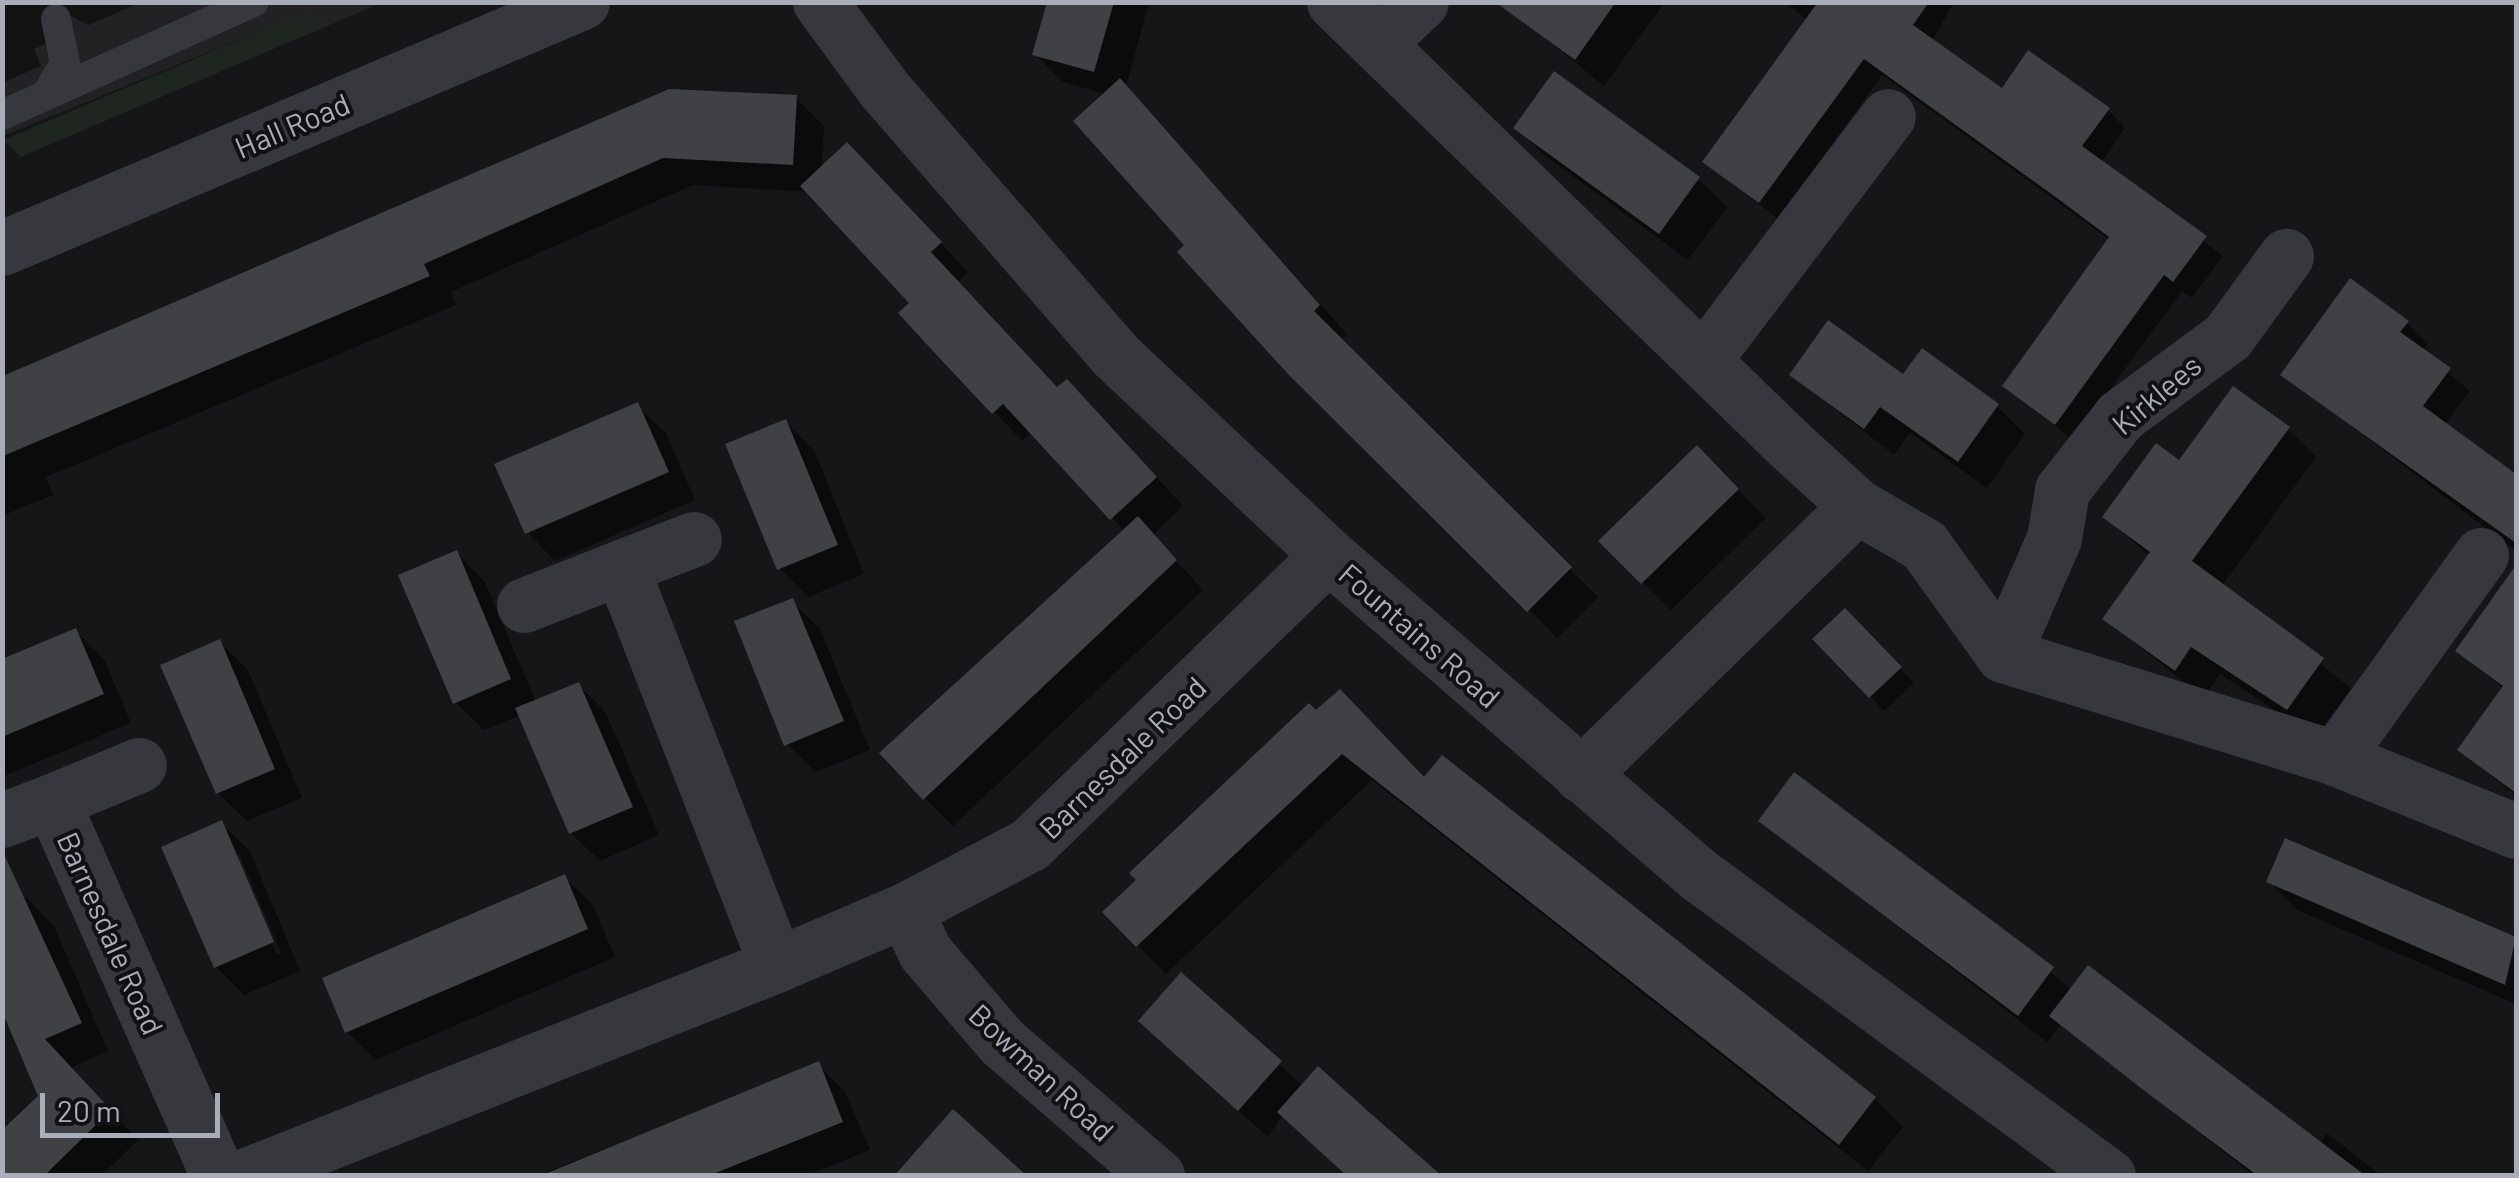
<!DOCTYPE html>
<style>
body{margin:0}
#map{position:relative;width:2519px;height:1178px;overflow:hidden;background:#161618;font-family:Barlow,sans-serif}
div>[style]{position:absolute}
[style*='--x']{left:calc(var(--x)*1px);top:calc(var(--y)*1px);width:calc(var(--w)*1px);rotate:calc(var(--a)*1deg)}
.built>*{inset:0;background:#222225}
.green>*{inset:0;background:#1e261f}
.shadow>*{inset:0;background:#0007}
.building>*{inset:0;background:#404145}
.service>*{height:30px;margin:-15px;padding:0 15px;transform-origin:15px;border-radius:15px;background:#37383d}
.minor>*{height:55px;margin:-27.5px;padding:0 27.5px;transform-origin:27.5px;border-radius:27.5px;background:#37383d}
.tertiary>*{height:55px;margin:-27.5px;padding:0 27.5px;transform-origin:27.5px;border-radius:27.5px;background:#37383d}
span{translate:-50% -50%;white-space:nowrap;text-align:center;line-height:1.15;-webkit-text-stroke:8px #111113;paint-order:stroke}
.street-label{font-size:30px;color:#a8adb8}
.frame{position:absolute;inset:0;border:5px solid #a8adb8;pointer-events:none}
.scale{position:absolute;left:40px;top:1093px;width:180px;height:45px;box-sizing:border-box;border:5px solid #a8adb8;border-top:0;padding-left:12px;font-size:30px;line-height:35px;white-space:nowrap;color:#a8adb8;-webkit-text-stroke:8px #111113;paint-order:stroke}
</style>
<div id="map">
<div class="built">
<i style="clip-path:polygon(3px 3px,381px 3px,332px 24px,307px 12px,3px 136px)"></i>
</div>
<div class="green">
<i style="clip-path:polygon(307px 11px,332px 24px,21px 157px,3px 140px)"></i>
</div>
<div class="shadow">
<i style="clip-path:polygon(2px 2px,141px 2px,89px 25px,67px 14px,52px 41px,34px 49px,41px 66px,2px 83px)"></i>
<i style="clip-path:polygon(1050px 2px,1149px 2px,1126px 87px,1347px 334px,1340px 340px,1598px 597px,1557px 638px,1180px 252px,1188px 245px,1106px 94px,1063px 82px,1035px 54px)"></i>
<i style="clip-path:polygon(1534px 2px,1665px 2px,1604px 86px,1522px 19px)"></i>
<i style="clip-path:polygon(1784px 2px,1954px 2px,1932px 41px,2002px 91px,2108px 110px,2125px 128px,2101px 163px,2223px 256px,2192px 298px,2182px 291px,2073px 440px,2005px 386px,2110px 240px,1882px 75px,1778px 219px,1705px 162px,1808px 20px)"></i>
<i style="clip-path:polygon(1554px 74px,1699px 179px,1727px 207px,1688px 260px,1544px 155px,1516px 127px)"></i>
<i style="clip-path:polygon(796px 98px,824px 126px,822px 169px,875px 173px,968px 272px,957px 282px,1058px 390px,1095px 410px,1183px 506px,1153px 535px,1203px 590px,953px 826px,925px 798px,1125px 531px,1032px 432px,1022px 441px,902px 313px,913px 303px,809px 192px,693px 185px,451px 292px,456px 305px,46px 477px,53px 495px,2px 516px,2px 398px)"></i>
<i style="clip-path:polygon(2407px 323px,2428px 344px,2422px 351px,2470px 391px,2445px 425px,2512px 473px,2516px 466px,2516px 551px,2284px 375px)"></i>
<i style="clip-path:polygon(1792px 375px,1904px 377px,1997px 406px,2025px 434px,1987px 488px,1910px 433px,1894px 455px)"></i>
<i style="clip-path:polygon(637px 405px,666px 433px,695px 500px,555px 561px,527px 532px)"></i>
<i style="clip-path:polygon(785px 422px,814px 450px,864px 574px,808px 597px,780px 569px)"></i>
<i style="clip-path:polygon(2288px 429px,2316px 457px,2222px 586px,2351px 688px,2316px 737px,2220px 674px,2204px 698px,2105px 619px,2149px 556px,2106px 517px,2180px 464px)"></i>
<i style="clip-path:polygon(1697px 448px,1766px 518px,1671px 610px,1601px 541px)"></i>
<i style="clip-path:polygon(457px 553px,485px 582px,536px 702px,578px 684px,606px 713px,659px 835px,600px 861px,571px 833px,521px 715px,484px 730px,455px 702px)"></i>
<i style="clip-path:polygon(2516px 570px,2516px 796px,2460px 750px,2504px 689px,2458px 651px)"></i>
<i style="clip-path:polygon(792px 601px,820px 629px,870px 750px,815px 772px,787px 744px)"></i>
<i style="clip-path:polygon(1845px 611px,1914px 683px,1884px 711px,1816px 639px)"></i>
<i style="clip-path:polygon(75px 631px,104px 659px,131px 723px,2px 777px,2px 662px)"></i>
<i style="clip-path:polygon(220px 642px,248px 670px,302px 798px,247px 821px,218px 793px)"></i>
<i style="clip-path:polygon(1316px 714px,1425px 780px,1874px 1098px,1903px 1127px,1868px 1171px,1372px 780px,1166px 974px,1106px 912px)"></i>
<i style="clip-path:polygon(1794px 776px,2072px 989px,2319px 1144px,2327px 1133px,2382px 1176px,2254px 1176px,2061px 1024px,2047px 1042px,1761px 821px)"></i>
<i style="clip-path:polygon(evenodd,221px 823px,250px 851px,300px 971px,244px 995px,216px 967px,221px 823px,234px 854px,239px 854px,281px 953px,277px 955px,234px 854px)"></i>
<i style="clip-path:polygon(2286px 841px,2516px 939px,2516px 1004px,2297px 910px,2269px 882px)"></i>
<i style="clip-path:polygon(564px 877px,593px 905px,615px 957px,375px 1060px,347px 1032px)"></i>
<i style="clip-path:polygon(26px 897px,54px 926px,108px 1051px,70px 1068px,138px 1140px,101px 1176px,2px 1176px,41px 1096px,2px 907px)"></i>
<i style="clip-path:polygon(1181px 976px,1303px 1086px,1268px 1137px,1169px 1049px)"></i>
<i style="clip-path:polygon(818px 1064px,846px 1093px,870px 1150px,805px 1176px,536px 1176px)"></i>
</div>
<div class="building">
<i style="clip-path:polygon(1047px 2px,1114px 2px,1094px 72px,1032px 55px)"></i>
<i style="clip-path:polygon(1495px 2px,1616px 2px,1575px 60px)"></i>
<i style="clip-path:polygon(1818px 2px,1929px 2px,1913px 25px,2002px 88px,2028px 50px,2110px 108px,2082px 146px,2207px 236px,2173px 282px,2164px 275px,2055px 425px,2002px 386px,2109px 237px,2057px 198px,1864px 59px,1759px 203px,1702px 162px)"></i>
<i style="clip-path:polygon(1554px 71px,1700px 177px,1659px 234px,1513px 128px)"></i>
<i style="clip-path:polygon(1120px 78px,1320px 305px,1314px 311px,1572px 567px,1527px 612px,1288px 374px,1177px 252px,1184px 245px,1073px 121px)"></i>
<i style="clip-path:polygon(669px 89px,797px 95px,793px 165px,663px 158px,424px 264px,430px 276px,3px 456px,3px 376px)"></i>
<i style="clip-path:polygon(847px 142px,942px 242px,931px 252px,1057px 387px,1067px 379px,1157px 477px,1110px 520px,1003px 404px,992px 414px,945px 364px,898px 313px,909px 303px,800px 186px)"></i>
<i style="clip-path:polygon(2350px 278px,2409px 321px,2400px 332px,2451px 368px,2423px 406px,2516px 474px,2516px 543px,2280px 375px)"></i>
<i style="clip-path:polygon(1828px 320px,1903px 374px,1922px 348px,1999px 404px,1958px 462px,1880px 407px,1864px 429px,1789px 375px)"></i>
<i style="clip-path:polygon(2233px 386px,2290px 427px,2192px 561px,2324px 658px,2287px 710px,2191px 647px,2175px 671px,2102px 619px,2150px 552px,2102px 517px,2156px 443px,2179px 460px)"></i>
<i style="clip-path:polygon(638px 402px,669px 472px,525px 534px,494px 464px)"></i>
<i style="clip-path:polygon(786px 419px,838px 545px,777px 570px,725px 444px)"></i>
<i style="clip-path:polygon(1697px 445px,1739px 489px,1641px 584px,1598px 541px)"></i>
<i style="clip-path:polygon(1138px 516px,1177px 560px,923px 800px,879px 753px)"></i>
<i style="clip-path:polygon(457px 550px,511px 679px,453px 704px,398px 575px)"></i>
<i style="clip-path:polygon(2516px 565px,2516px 793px,2457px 750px,2503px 686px,2455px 651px)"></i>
<i style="clip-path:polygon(793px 598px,844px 721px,784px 746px,734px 621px)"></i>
<i style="clip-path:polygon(1845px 608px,1902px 667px,1869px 698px,1812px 639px)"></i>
<i style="clip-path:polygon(76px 628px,104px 694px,2px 737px,2px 659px)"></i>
<i style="clip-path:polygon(220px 639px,275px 769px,216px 794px,160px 665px)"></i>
<i style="clip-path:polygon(579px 682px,633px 807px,569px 834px,515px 708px)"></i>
<i style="clip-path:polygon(1340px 689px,1424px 777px,1442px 755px,1876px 1097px,1839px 1145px,1342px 754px,1136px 947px,1102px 912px,1136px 880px,1129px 873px,1309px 703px,1316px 710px)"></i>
<i style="clip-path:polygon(1794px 772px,2054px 967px,2018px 1016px,1758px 821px)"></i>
<i style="clip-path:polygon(222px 820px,274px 942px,214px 968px,161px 847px)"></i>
<i style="clip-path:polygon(2285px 838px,2516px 937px,2505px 985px,2266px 882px)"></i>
<i style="clip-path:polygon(2px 850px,82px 1023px,45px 1039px,111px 1110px,44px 1176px,2px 1176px,2px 1130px,38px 1096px,2px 1011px)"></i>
<i style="clip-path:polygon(565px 874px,588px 929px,345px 1033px,322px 978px)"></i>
<i style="clip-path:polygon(2088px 965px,2255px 1092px,2366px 1176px,2258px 1176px,2146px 1092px,2049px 1016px)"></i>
<i style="clip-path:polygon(1181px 972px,1282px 1061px,1238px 1111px,1138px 1021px)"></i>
<i style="clip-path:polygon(819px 1061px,843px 1122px,708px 1176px,540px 1176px)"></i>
<i style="clip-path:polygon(1318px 1066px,1370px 1113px,1442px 1176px,1347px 1176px,1277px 1112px)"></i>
<i style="clip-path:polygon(953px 1109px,1027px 1176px,894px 1176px)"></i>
</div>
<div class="service">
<i style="--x:47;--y:94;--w:36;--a:-60"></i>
<i style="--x:65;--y:63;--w:45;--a:-101.6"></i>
<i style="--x:2;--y:115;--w:276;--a:-24.2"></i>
</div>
<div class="minor">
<i style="--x:820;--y:2;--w:108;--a:53.7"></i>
<i style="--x:884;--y:89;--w:351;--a:49"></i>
<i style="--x:1114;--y:354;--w:294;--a:43.2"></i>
<i style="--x:1328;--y:555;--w:490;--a:40.8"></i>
<i style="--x:1699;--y:875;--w:508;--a:36.35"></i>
<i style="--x:1334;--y:2;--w:633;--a:44.17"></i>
<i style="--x:1788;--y:443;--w:93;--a:42.4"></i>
<i style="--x:1857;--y:506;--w:78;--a:30.2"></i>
<i style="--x:1924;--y:545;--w:135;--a:54.3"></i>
<i style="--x:2003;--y:655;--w:348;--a:17.2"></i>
<i style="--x:2335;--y:758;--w:195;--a:22"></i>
<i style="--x:1379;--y:41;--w:57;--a:-42.9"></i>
<i style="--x:1705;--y:358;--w:303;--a:-52.9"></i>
<i style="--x:621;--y:567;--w:78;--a:-21"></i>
<i style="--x:524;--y:605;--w:104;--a:-21.4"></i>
<i style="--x:621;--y:567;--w:427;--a:68.7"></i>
<i style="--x:2003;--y:655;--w:128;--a:-66.4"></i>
<i style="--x:2054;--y:538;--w:49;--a:-80.5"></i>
<i style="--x:2062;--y:490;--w:94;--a:-51.9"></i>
<i style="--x:2120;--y:416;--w:134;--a:-36.5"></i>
<i style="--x:2228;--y:336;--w:99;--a:-54.1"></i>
<i style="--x:2335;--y:758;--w:250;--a:-54.3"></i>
<i style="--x:1581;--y:775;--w:385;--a:-44.3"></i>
<i style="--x:52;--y:801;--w:94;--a:-22.5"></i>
<i style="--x:2;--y:820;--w:53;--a:-20.8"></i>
<i style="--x:52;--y:801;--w:410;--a:66.1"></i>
<i style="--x:905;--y:910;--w:47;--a:64.5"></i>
<i style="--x:925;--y:952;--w:118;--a:49.5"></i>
<i style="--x:1002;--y:1042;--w:205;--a:40.8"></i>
<i style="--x:244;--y:1176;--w:572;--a:-21.63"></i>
<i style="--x:776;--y:965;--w:140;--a:-23.1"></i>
<i style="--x:905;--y:910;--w:141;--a:-27.8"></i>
<i style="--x:1030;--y:844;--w:415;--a:-44.1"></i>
</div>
<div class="tertiary">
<i style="--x:2;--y:248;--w:630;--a:-22.98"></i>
</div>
<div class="street-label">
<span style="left:292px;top:125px;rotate:-23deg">Hall Road</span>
<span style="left:2156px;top:394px;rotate:-40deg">Kirklees</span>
<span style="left:1420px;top:635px;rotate:41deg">Fountains Road</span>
<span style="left:1122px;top:757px;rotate:-44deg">Barnesdale Road</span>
<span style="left:111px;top:933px;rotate:66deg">Barnesdale Road</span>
<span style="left:1042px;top:1072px;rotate:43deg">Bowman Road</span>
</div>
<div class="frame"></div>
<div class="scale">20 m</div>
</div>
